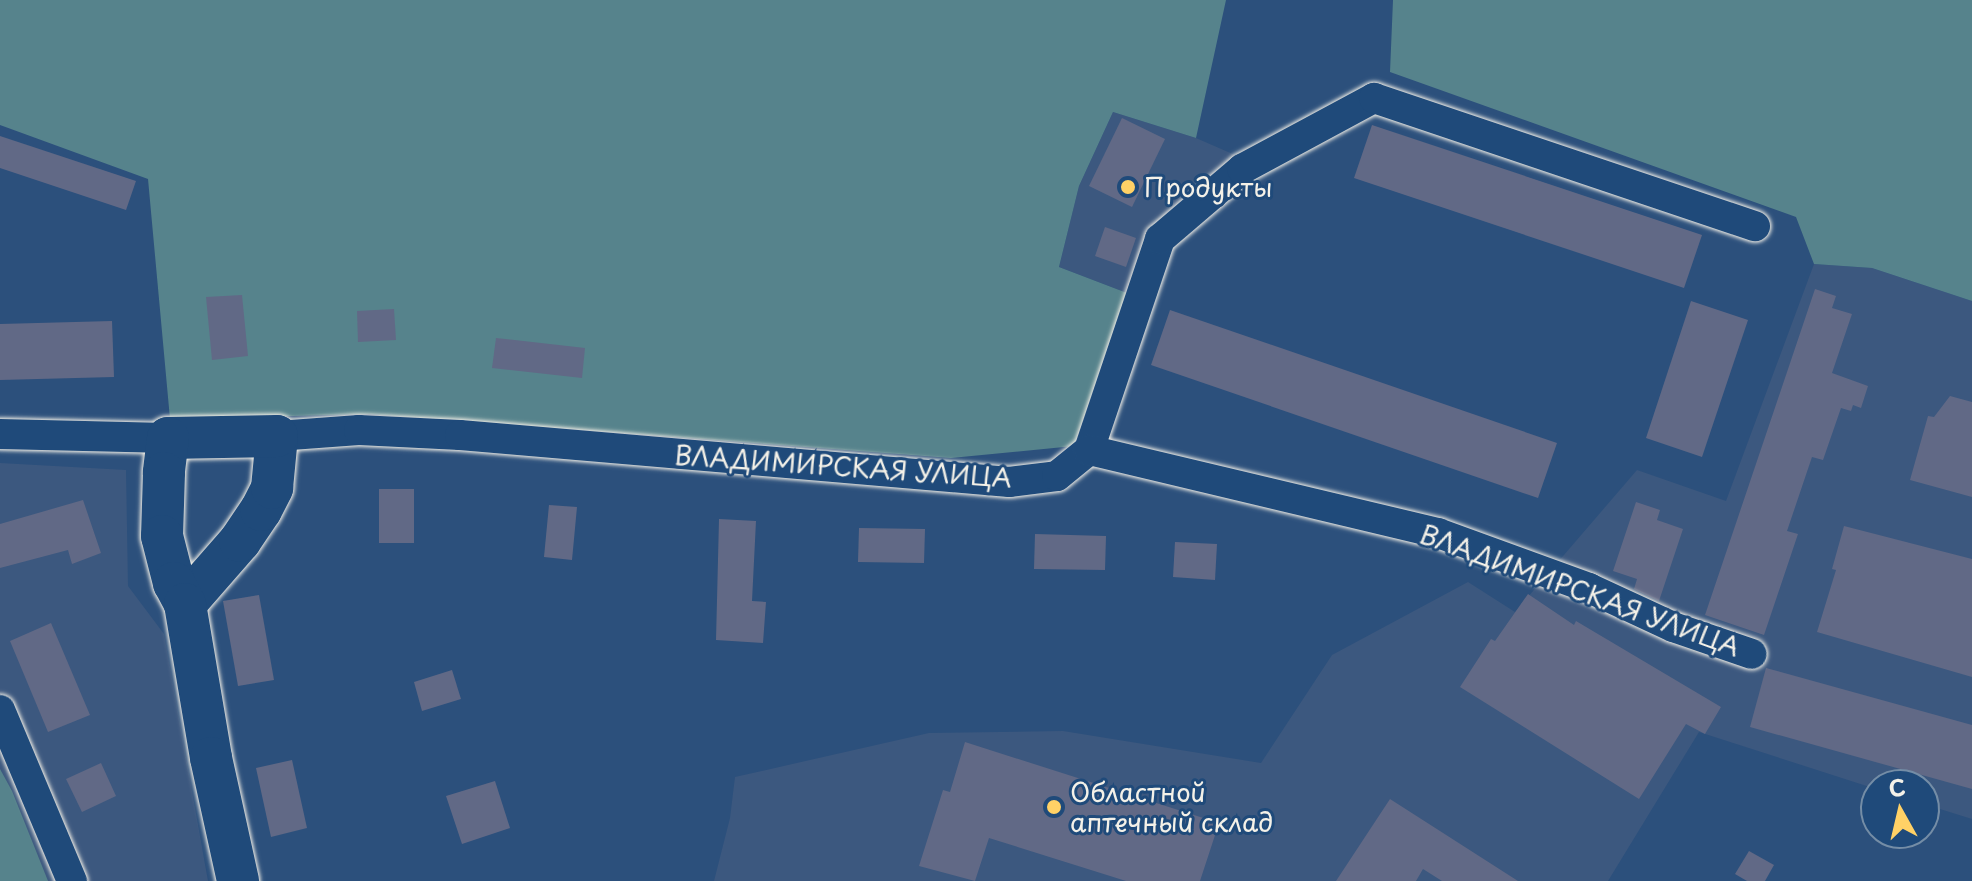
<!DOCTYPE html>
<meta charset="utf-8">
<style>
body{margin:0}
#map{position:relative;width:1972px;height:881px;overflow:hidden;background:#2c507c;font-family:"Playpen Sans",sans-serif}
div>[style]{position:absolute}
[style*='--x']{left:calc(var(--x)*1px);top:calc(var(--y)*1px);width:calc(var(--w)*1px);rotate:calc(var(--a)*1deg)}
.built>*{inset:0;background:#3c587f}
.green>*{inset:0;background:#56838c}
.building>*{inset:0;background:#616986}
.roads{filter:drop-shadow(0 0 2px #f4f1e8) drop-shadow(0 0 2px #f4f1e8)}
.street>*{height:30px;margin:-15px;padding:0 15px;transform-origin:15px;border-radius:15px;background:#1f4a7a}
.secondary>*{height:42px;margin:-21px;padding:0 21px;transform-origin:21px;border-radius:21px;background:#1f4a7a}
.dots>*{width:22px;height:22px;translate:-50% -50%;box-sizing:border-box;border:4px solid #1f4a7a;border-radius:50%}
span{translate:-50% -50%;white-space:nowrap;text-align:center;line-height:1.15;-webkit-text-stroke:6px #1f4a7a;paint-order:stroke}
.poi-label{font-size:26px;color:#f4f1e8}
.left{translate:0 -50%;text-align:left}
.street-label{font-size:26px;color:#f4f1e8}
.north{position:absolute;left:1860px;top:769px;width:80px;height:80px;box-sizing:border-box;background:#1f4a7a;border:2px solid #748da6;border-radius:50%;rotate:352deg;font-size:22px;font-weight:700;line-height:32px;text-align:center;color:#f4f1e8}
.north::after{content:'';display:block;margin:auto;width:28px;height:36px;background:#ffd166;clip-path:polygon(50% 0,100% 100%,50% 72%,0 100%)}
</style>
<div id="map">
<div class="built">
<i style="clip-path:polygon(1113px 112px,1196px 138px,1235px 155px,1147px 232px,1127px 293px,1059px 267px,1079px 186px)"></i>
<i style="clip-path:polygon(1814px 264px,1872px 268px,1972px 301px,1972px 819px,1924px 804px,1924px 785px,1876px 785px,1876px 789px,1699px 732px,1608px 881px,714px 881px,730px 818px,735px 777px,929px 733px,1063px 731px,1261px 763px,1332px 655px,1468px 582px,1515px 612px,1637px 470px,1726px 501px)"></i>
<i style="clip-path:polygon(0 463px,126px 470px,128px 586px,164px 634px,208px 881px,0 881px)"></i>
</div>
<div class="green">
<i style="clip-path:polygon(0 0,1226px 0,1196px 138px,1113px 112px,1079px 186px,1059px 267px,1127px 293px,1074px 446px,951px 458px,369px 414px,170px 419px,148px 179px,0 125px)"></i>
<i style="clip-path:polygon(1393px 0,1972px 0,1972px 301px,1872px 268px,1814px 264px,1796px 217px,1390px 72px)"></i>
<i style="clip-path:polygon(0 769px,12px 791px,48px 881px,0 881px)"></i>
</div>
<div class="building">
<i style="clip-path:polygon(1122px 118px,1165px 139px,1132px 207px,1089px 186px)"></i>
<i style="clip-path:polygon(1372px 125px,1702px 235px,1684px 288px,1354px 178px)"></i>
<i style="clip-path:polygon(0 136px,136px 181px,126px 210px,0 168px)"></i>
<i style="clip-path:polygon(1105px 227px,1136px 238px,1126px 267px,1095px 256px)"></i>
<i style="clip-path:polygon(1815px 289px,1836px 296px,1832px 308px,1852px 314px,1832px 373px,1868px 386px,1861px 408px,1853px 405px,1851px 411px,1841px 408px,1823px 460px,1812px 457px,1787px 531px,1798px 534px,1764px 635px,1705px 615px)"></i>
<i style="clip-path:polygon(242px 295px,248px 356px,212px 360px,206px 297px)"></i>
<i style="clip-path:polygon(1691px 301px,1748px 320px,1702px 457px,1646px 438px)"></i>
<i style="clip-path:polygon(394px 309px,396px 340px,358px 342px,357px 311px)"></i>
<i style="clip-path:polygon(1170px 310px,1557px 443px,1538px 498px,1151px 365px)"></i>
<i style="clip-path:polygon(112px 321px,114px 377px,0 380px,0 324px)"></i>
<i style="clip-path:polygon(496px 338px,585px 348px,582px 378px,492px 368px)"></i>
<i style="clip-path:polygon(1950px 396px,1972px 402px,1972px 497px,1910px 480px,1928px 416px,1934px 417px)"></i>
<i style="clip-path:polygon(379px 489px,414px 489px,414px 543px,379px 543px)"></i>
<i style="clip-path:polygon(83px 500px,101px 553px,72px 564px,68px 550px,0 568px,0 524px)"></i>
<i style="clip-path:polygon(1636px 502px,1660px 510px,1657px 520px,1683px 529px,1659px 601px,1634px 589px,1637px 579px,1613px 571px)"></i>
<i style="clip-path:polygon(549px 505px,577px 507px,572px 560px,544px 557px)"></i>
<i style="clip-path:polygon(719px 519px,756px 521px,752px 601px,766px 602px,763px 643px,716px 640px)"></i>
<i style="clip-path:polygon(1844px 526px,1972px 559px,1972px 677px,1817px 632px,1836px 570px,1832px 569px)"></i>
<i style="clip-path:polygon(859px 528px,925px 529px,924px 563px,858px 562px)"></i>
<i style="clip-path:polygon(1035px 534px,1106px 536px,1105px 570px,1034px 569px)"></i>
<i style="clip-path:polygon(1175px 542px,1217px 544px,1215px 580px,1173px 577px)"></i>
<i style="clip-path:polygon(1528px 594px,1574px 625px,1576px 621px,1721px 707px,1705px 734px,1686px 724px,1639px 799px,1460px 687px,1491px 639px,1495px 641px)"></i>
<i style="clip-path:polygon(259px 595px,274px 680px,238px 686px,223px 601px)"></i>
<i style="clip-path:polygon(51px 623px,90px 715px,48px 732px,10px 641px)"></i>
<i style="clip-path:polygon(1766px 668px,1972px 725px,1972px 789px,1750px 727px)"></i>
<i style="clip-path:polygon(452px 670px,461px 699px,422px 711px,414px 682px)"></i>
<i style="clip-path:polygon(965px 742px,1219px 823px,1200px 881px,1126px 881px,989px 838px,975px 881px,919px 866px,943px 790px,950px 792px)"></i>
<i style="clip-path:polygon(292px 760px,307px 828px,271px 837px,256px 768px)"></i>
<i style="clip-path:polygon(101px 763px,116px 796px,82px 812px,66px 779px)"></i>
<i style="clip-path:polygon(495px 781px,510px 828px,462px 844px,446px 796px)"></i>
<i style="clip-path:polygon(1390px 799px,1518px 881px,1442px 881px,1423px 869px,1416px 881px,1336px 881px)"></i>
<i style="clip-path:polygon(1749px 851px,1774px 865px,1765px 881px,1747px 881px,1735px 874px)"></i>
</div>
<div class="roads">
<div class="street">
<i style="--x:0;--y:434;--w:168;--a:1.4"></i>
<i style="--x:277;--y:436;--w:82;--a:-4.2"></i>
<i style="--x:359;--y:430;--w:101;--a:2.8"></i>
<i style="--x:460;--y:435;--w:551;--a:4.89"></i>
<i style="--x:1009;--y:482;--w:48;--a:-7.1"></i>
<i style="--x:1057;--y:476;--w:41;--a:-39.1"></i>
<i style="--x:1089;--y:450;--w:223;--a:-71.4"></i>
<i style="--x:1160;--y:239;--w:108;--a:-40.5"></i>
<i style="--x:1242;--y:169;--w:150;--a:-28.3"></i>
<i style="--x:1374;--y:98;--w:402;--a:18.6"></i>
<i style="--x:1089;--y:450;--w:359;--a:13.4"></i>
<i style="--x:1438;--y:533;--w:161;--a:20"></i>
<i style="--x:1589;--y:588;--w:93;--a:24.9"></i>
<i style="--x:1673;--y:627;--w:83;--a:18.9"></i>
<i style="--x:0;--y:710;--w:186;--a:67.2"></i>
</div>
<div class="secondary">
<i style="--x:185;--y:604;--w:84;--a:-48.9"></i>
<i style="--x:240;--y:541;--w:37;--a:-56"></i>
<i style="--x:261;--y:510;--w:25;--a:-63"></i>
<i style="--x:272;--y:488;--w:52;--a:-84.5"></i>
<i style="--x:277;--y:436;--w:109;--a:178.9"></i>
<i style="--x:168;--y:438;--w:35;--a:97"></i>
<i style="--x:164;--y:473;--w:63;--a:91.8"></i>
<i style="--x:162;--y:536;--w:49;--a:75.7"></i>
<i style="--x:174;--y:583;--w:24;--a:62"></i>
<i style="--x:185;--y:604;--w:156;--a:80.4"></i>
<i style="--x:211;--y:758;--w:126;--a:77.6"></i>
</div>
</div>
<div class="dots">
<i style="left:1128px;top:187px;background:#ffd166"></i>
<i style="left:1054px;top:807px;background:#ffd166"></i>
</div>
<div class="poi-label">
<span class="left" style="left:1144px;top:187px">Продукты</span>
<span class="left" style="left:1070px;top:807px">Областной<br>аптечный склад</span>
</div>
<div class="street-label">
<span style="left:843px;top:466px;rotate:4deg">ВЛАДИМИРСКАЯ УЛИЦА</span>
<span style="left:1580px;top:590px;rotate:20deg">ВЛАДИМИРСКАЯ УЛИЦА</span>
</div>
<div class="north">С</div>
</div>
